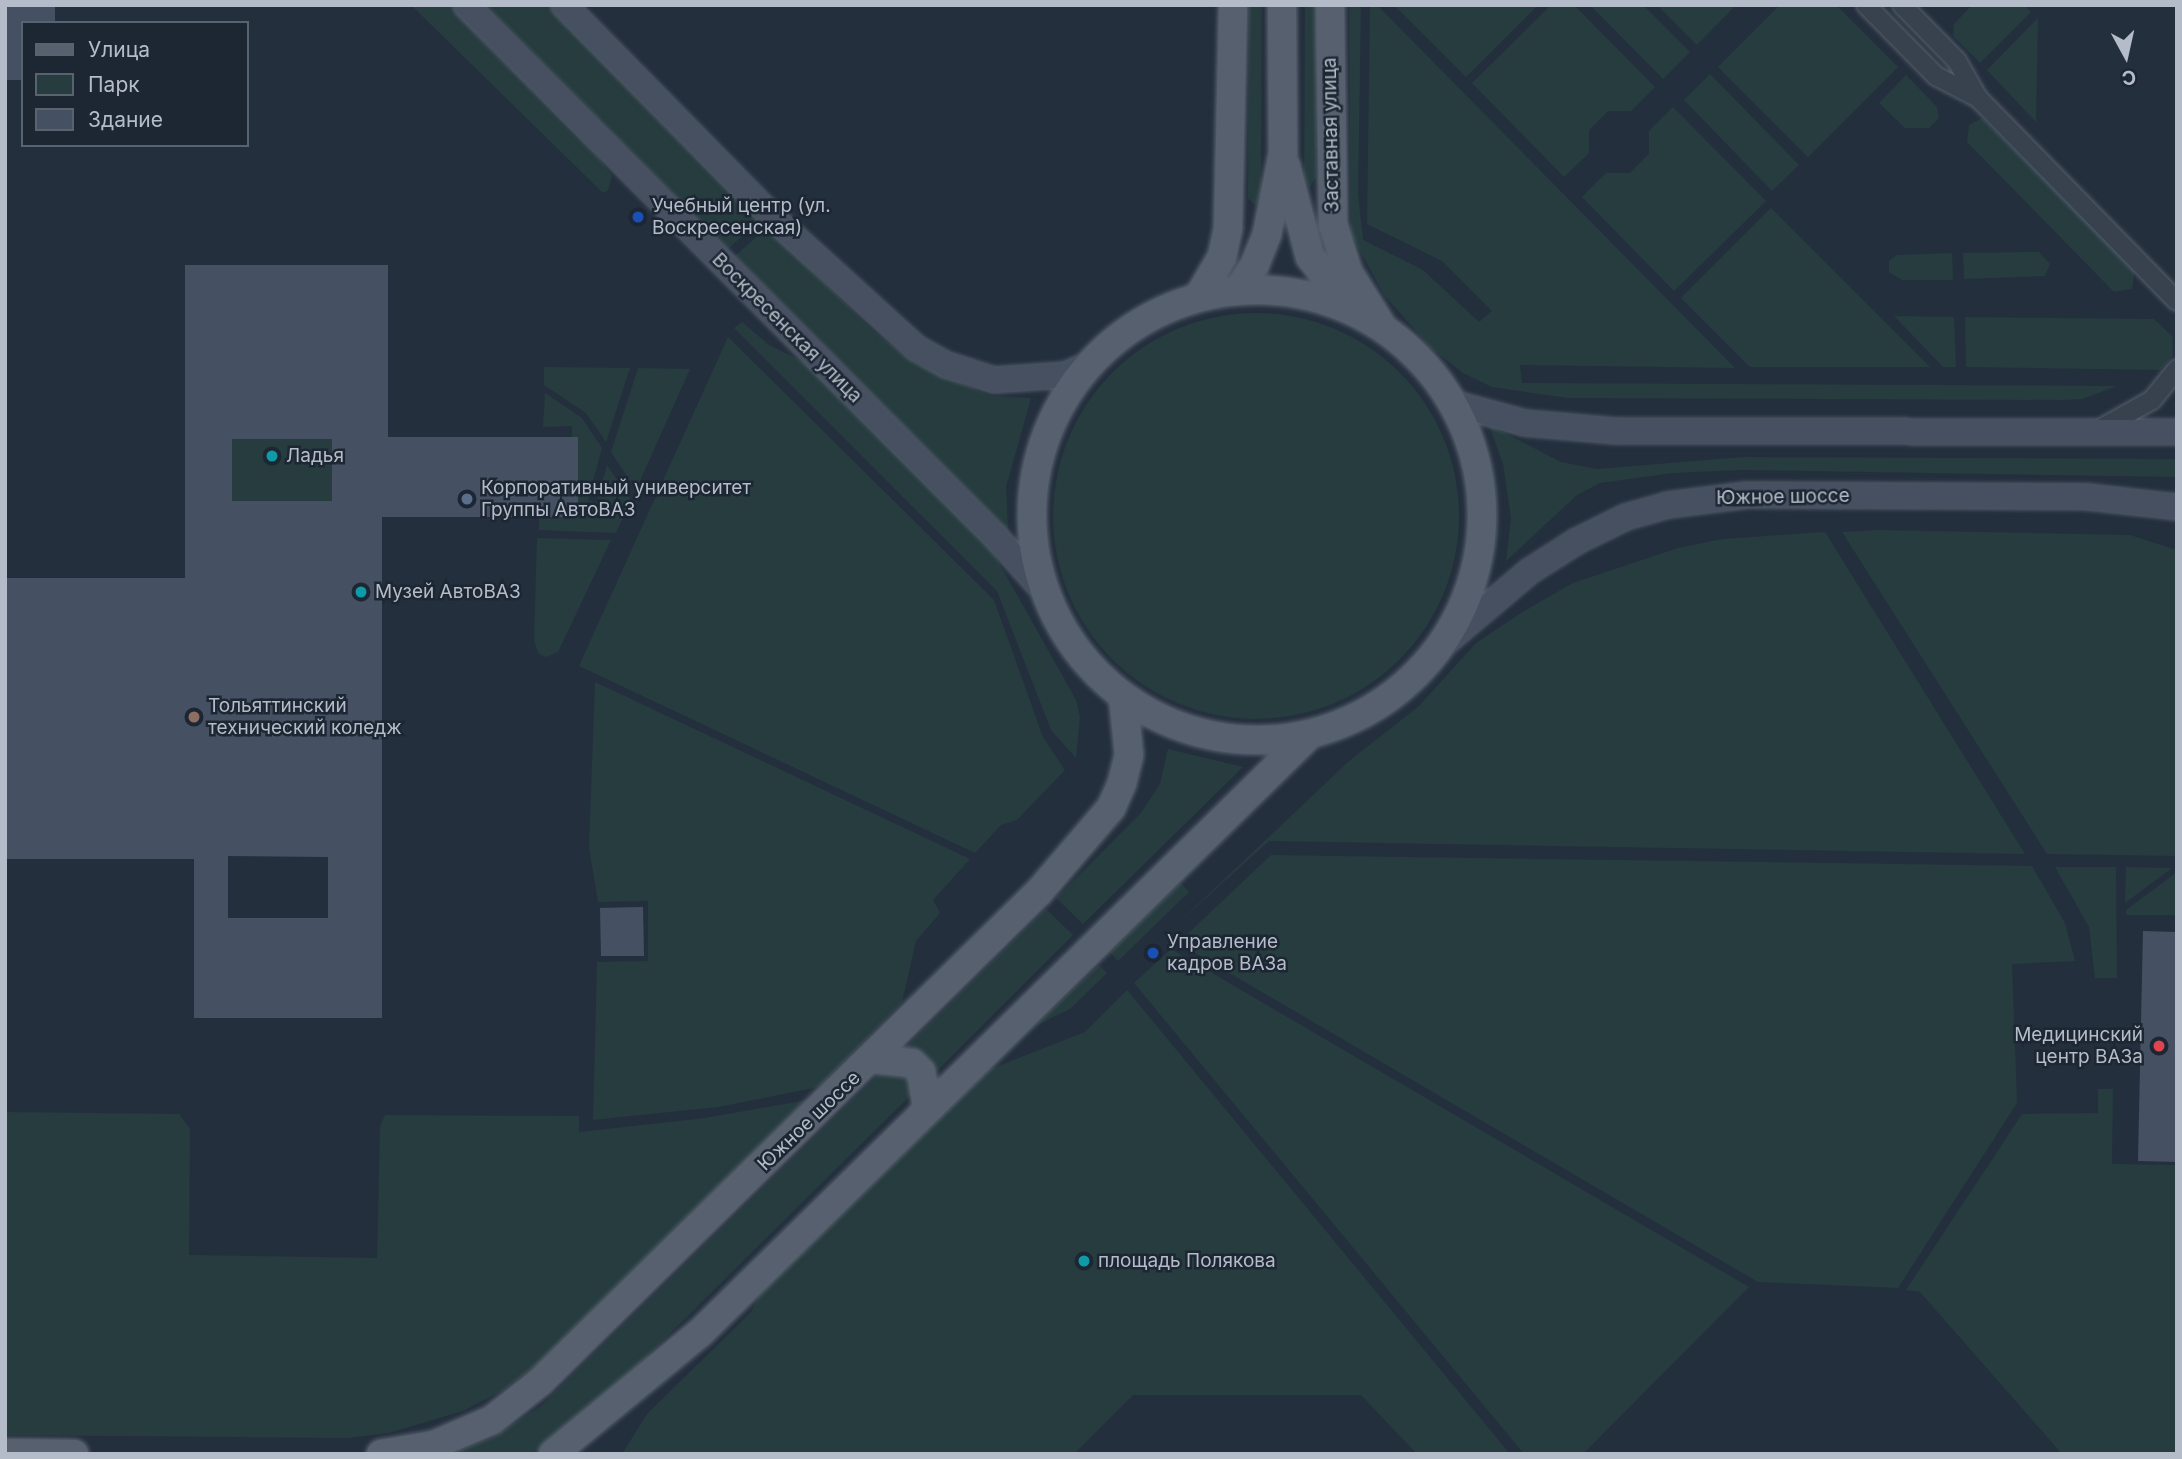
<!DOCTYPE html>
<meta charset="utf-8">
<style>
body{margin:0}
#map{position:relative;width:2182px;height:1459px;overflow:hidden;background:#242f3e;font-family:Inter,sans-serif}
div>[style]{position:absolute}
[style*='--x']{left:calc(var(--x)*1px);top:calc(var(--y)*1px);width:calc(var(--w)*1px);rotate:calc(var(--a)*1deg)}
.green>*{inset:0;background:#263c3f}
.round{border-radius:50%}
.building>*{inset:0;background:#455162}
.roads{filter:drop-shadow(0 0 2px #565f6c) drop-shadow(0 0 2px #565f6c)}
.street>*{height:18px;margin:-9px;padding:0 9px;transform-origin:9px;border-radius:9px;background:#38414e}
.secondary>*{height:24px;margin:-12px;padding:0 12px;transform-origin:12px;border-radius:12px;background:#465061}
.primary>*{height:28px;margin:-14px;padding:0 14px;transform-origin:14px;border-radius:14px;background:#56606e}
.primary>.ring{margin:-14px;padding:0;box-sizing:content-box;background:none;border:28px solid #56606e;border-radius:50%}
.dots>*{width:19px;height:19px;translate:-50% -50%;box-sizing:border-box;border:4px solid #1d2633;border-radius:50%}
span{translate:-50% -50%;white-space:nowrap;text-align:center;line-height:1.15;-webkit-text-stroke:5px #1d2633;paint-order:stroke}
.street-label{font-size:19px;color:#b4bcc9}
.poi-label{font-size:19px;color:#b4bcc9}
.left{translate:0 -50%;text-align:left}
.right{translate:-100% -50%;text-align:right}
.frame{position:absolute;inset:0;border:7px solid #b4bcc9;pointer-events:none}
.legend{position:absolute;left:21px;top:21px;width:228px;height:126px;box-sizing:border-box;background:#1d2633;border:2px solid #59626f;margin:0;padding:9px 12px;list-style:none;font-size:21px;color:#b4bcc9}
.legend li{display:flex;align-items:center;gap:14px;height:35px}
.legend b{width:35px;border:2px solid #59626f}
.north{position:absolute;left:2091px;top:21px;width:70px;height:70px;-webkit-text-stroke:5px #1d2633;paint-order:stroke;rotate:172deg;font-size:19px;font-weight:700;line-height:28px;text-align:center;color:#b4bcc9}
.north::after{content:'';display:block;margin:auto;width:24px;height:32px;background:#b4bcc9;clip-path:polygon(50% 0,100% 100%,50% 72%,0 100%)}
</style>
<div id="map">
<div class="green">
<i style="clip-path:polygon(411px 5px,451px 5px,594px 151px,612px 176px,608px 190px,603px 193px)"></i>
<i style="clip-path:polygon(486px 5px,549px 5px,761px 219px,728px 249px)"></i>
<i style="clip-path:polygon(1249px 5px,1262px 5px,1261px 198px,1256px 206px,1248px 198px)"></i>
<i style="clip-path:polygon(1305px 5px,1317px 5px,1316px 177px,1309px 188px,1304px 177px)"></i>
<i style="clip-path:polygon(1349px 5px,1361px 5px,1358px 194px,1363px 240px,1423px 270px,1479px 322px,1492px 311px,1442px 261px,1367px 224px,1370px 5px,1377px 5px,1735px 368px,1520px 365px,1522px 383px,2117px 386px,2082px 399px,2064px 400px,1568px 398px,1492px 387px,1463px 373px,1431px 348px,1384px 295px,1351px 234px)"></i>
<i style="clip-path:polygon(1394px 5px,1538px 5px,1466px 77px)"></i>
<i style="clip-path:polygon(1551px 5px,1574px 5px,1655px 87px,1631px 111px,1608px 111px,1589px 130px,1589px 153px,1564px 177px,1472px 83px)"></i>
<i style="clip-path:polygon(1590px 5px,1643px 5px,1690px 52px,1663px 79px)"></i>
<i style="clip-path:polygon(1657px 5px,1736px 5px,1697px 45px)"></i>
<i style="clip-path:polygon(1780px 5px,1836px 5px,1898px 67px,1808px 157px,1718px 67px)"></i>
<i style="clip-path:polygon(1972px 5px,2024px 5px,2031px 12px,1980px 63px,1953px 36px,1954px 24px)"></i>
<i style="clip-path:polygon(2038px 18px,2036px 122px,1987px 70px)"></i>
<i style="clip-path:polygon(1710px 74px,1799px 165px,1772px 191px,1684px 100px)"></i>
<i style="clip-path:polygon(1906px 75px,1937px 107px,1939px 118px,1929px 128px,1905px 128px,1879px 103px)"></i>
<i style="clip-path:polygon(1673px 107px,1766px 201px,1674px 291px,1582px 197px,1606px 173px,1630px 173px,1649px 154px,1649px 131px)"></i>
<i style="clip-path:polygon(1982px 118px,2135px 268px,2132px 289px,2114px 292px,1967px 142px,1969px 125px)"></i>
<i style="clip-path:polygon(1771px 208px,1930px 367px,1750px 367px,1681px 298px)"></i>
<i style="clip-path:polygon(768px 227px,872px 330px,915px 363px,990px 396px,1031px 398px,1006px 487px,1008px 531px,735px 256px)"></i>
<i style="clip-path:polygon(2039px 252px,2050px 264px,2045px 276px,1964px 279px,1963px 253px)"></i>
<i style="clip-path:polygon(1952px 253px,1953px 280px,1902px 280px,1889px 272px,1889px 261px,1897px 255px)"></i>
<i class="round" style="left:1053px;top:313px;width:406px;height:406px"></i>
<i style="clip-path:polygon(1894px 316px,1954px 317px,1956px 367px,1943px 367px)"></i>
<i style="clip-path:polygon(1965px 317px,2154px 319px,2172px 336px,2173px 355px,2161px 370px,1966px 367px)"></i>
<i style="clip-path:polygon(742px 322px,769px 345px,808px 364px,989px 545px,1076px 700px,1080px 717px,1076px 758px,1051px 730px,997px 591px,734px 328px)"></i>
<i style="clip-path:polygon(728px 337px,994px 600px,1043px 737px,1065px 770px,1017px 820px,1001px 825px,975px 853px,579px 666px)"></i>
<i style="clip-path:polygon(544px 367px,630px 368px,606px 442px,586px 413px,544px 385px)"></i>
<i style="clip-path:polygon(638px 368px,690px 369px,636px 490px,611px 452px)"></i>
<i style="clip-path:polygon(545px 393px,582px 418px,602px 448px,588px 500px,596px 503px,607px 465px,631px 500px,616px 533px,539px 530px,539px 505px,571px 505px,572px 426px,543px 427px)"></i>
<i style="clip-path:polygon(1489px 425px,1561px 462px,1597px 469px,1743px 457px,2177px 459px,2177px 477px,1742px 470px,1673px 473px,1600px 483px,1577px 495px,1506px 561px,1511px 518px,1503px 464px)"></i>
<i style="clip-path:polygon(232px 439px,332px 439px,332px 501px,232px 501px)"></i>
<i style="clip-path:polygon(1879px 530px,2130px 535px,2177px 550px,2177px 856px,2047px 854px,1842px 532px)"></i>
<i style="clip-path:polygon(1825px 532px,2025px 854px,1269px 841px,1176px 925px,1349px 761px,1418px 707px,1476px 643px,1521px 613px,1573px 583px,1678px 548px,1723px 539px)"></i>
<i style="clip-path:polygon(537px 538px,611px 540px,558px 652px,546px 657px,538px 653px,534px 640px)"></i>
<i style="clip-path:polygon(595px 682px,970px 859px,933px 900px,940px 913px,916px 941px,902px 1002px,819px 1087px,718px 1107px,593px 1120px,597px 962px,648px 961px,648px 901px,598px 902px,589px 848px)"></i>
<i style="clip-path:polygon(1168px 749px,1243px 767px,1083px 924px,1056px 898px,1141px 813px,1160px 784px)"></i>
<i style="clip-path:polygon(1271px 855px,2032px 866px,2065px 923px,2075px 961px,2012px 964px,2017px 1103px,1898px 1288px,1758px 1282px,1178px 943px)"></i>
<i style="clip-path:polygon(2055px 867px,2116px 867px,2117px 978px,2095px 978px,2089px 927px)"></i>
<i style="clip-path:polygon(2126px 867px,2172px 868px,2125px 903px)"></i>
<i style="clip-path:polygon(2177px 872px,2177px 915px,2126px 915px,2126px 910px)"></i>
<i style="clip-path:polygon(1181px 883px,1189px 892px,1118px 961px,1110px 952px)"></i>
<i style="clip-path:polygon(1046px 909px,1073px 935px,930px 1078px,926px 1057px,904px 1049px)"></i>
<i style="clip-path:polygon(1171px 949px,1749px 1287px,1583px 1454px,1524px 1454px,1134px 983px)"></i>
<i style="clip-path:polygon(1099px 965px,1107px 973px,1070px 1009px,1035px 1026px)"></i>
<i style="clip-path:polygon(1127px 990px,1510px 1454px,1417px 1454px,1361px 1395px,1133px 1395px,1074px 1454px,622px 1454px,647px 1414px,751px 1312px,764px 1286px,980px 1073px,1085px 1032px)"></i>
<i style="clip-path:polygon(885px 1068px,911px 1073px,911px 1095px,603px 1400px,533px 1454px,450px 1454px,492px 1438px,541px 1406px)"></i>
<i style="clip-path:polygon(2098px 1089px,2113px 1089px,2112px 1164px,2177px 1165px,2177px 1454px,2062px 1454px,1920px 1292px,1906px 1290px,2022px 1114px,2098px 1113px)"></i>
<i style="clip-path:polygon(807px 1100px,539px 1363px,502px 1391px,463px 1411px,389px 1433px,347px 1438px,5px 1435px,5px 1112px,179px 1114px,190px 1129px,189px 1255px,377px 1258px,380px 1126px,385px 1115px,579px 1116px,579px 1132px,705px 1118px)"></i>
</div>
<div class="building">
<i style="clip-path:polygon(5px 5px,55px 5px,55px 23px,23px 23px,22px 80px,5px 80px)"></i>
<i style="clip-path:polygon(evenodd,185px 265px,388px 265px,388px 437px,578px 437px,578px 517px,382px 517px,382px 1018px,194px 1018px,194px 859px,5px 859px,5px 578px,185px 578px,185px 265px,232px 439px,332px 439px,332px 501px,232px 501px,232px 439px,185px 265px,228px 856px,328px 857px,328px 918px,228px 918px,228px 856px)"></i>
<i style="clip-path:polygon(643px 907px,644px 956px,601px 956px,600px 908px)"></i>
<i style="clip-path:polygon(2143px 931px,2177px 932px,2177px 1162px,2138px 1161px)"></i>
</div>
<div class="roads">
<div class="street">
<i style="--x:1866;--y:5;--w:100;--a:45.4"></i>
<i style="--x:1936;--y:76;--w:47;--a:27.6"></i>
<i style="--x:1902;--y:5;--w:78;--a:45.5"></i>
<i style="--x:1957;--y:61;--w:43;--a:60.4"></i>
<i style="--x:1978;--y:98;--w:284;--a:45.6"></i>
<i style="--x:2098;--y:430;--w:62;--a:-29.1"></i>
<i style="--x:2152;--y:400;--w:40;--a:-51"></i>
</div>
<div class="secondary">
<i style="--x:466;--y:5;--w:750;--a:45.11"></i>
<i style="--x:995;--y:536;--w:78;--a:48.1"></i>
<i style="--x:564;--y:5;--w:297;--a:45.5"></i>
<i style="--x:772;--y:217;--w:195;--a:42.3"></i>
<i style="--x:916;--y:348;--w:35;--a:29"></i>
<i style="--x:947;--y:365;--w:49;--a:17.7"></i>
<i style="--x:994;--y:380;--w:71;--a:-4"></i>
<i style="--x:1065;--y:375;--w:23;--a:-23"></i>
<i style="--x:1452;--y:403;--w:76;--a:15.3"></i>
<i style="--x:1525;--y:423;--w:91;--a:5"></i>
<i style="--x:1616;--y:431;--w:561;--a:0.1"></i>
<i style="--x:1434;--y:652;--w:126;--a:-40.2"></i>
<i style="--x:1530;--y:571;--w:56;--a:-32.6"></i>
<i style="--x:1577;--y:541;--w:55;--a:-26.1"></i>
<i style="--x:1626;--y:517;--w:44;--a:-15.9"></i>
<i style="--x:1668;--y:505;--w:80;--a:-7.2"></i>
<i style="--x:1747;--y:495;--w:341;--a:0.3"></i>
<i style="--x:2088;--y:497;--w:90;--a:6.4"></i>
</div>
<div class="primary">
<i style="--x:1330;--y:5;--w:219;--a:89.2"></i>
<i style="--x:1333;--y:224;--w:50;--a:72.6"></i>
<i style="--x:1348;--y:272;--w:60;--a:57.9"></i>
<i style="--x:1286;--y:166;--w:94;--a:75.2"></i>
<i style="--x:1310;--y:257;--w:64;--a:51.3"></i>
<i style="--x:1239;--y:289;--w:30;--a:-57"></i>
<i style="--x:1255;--y:264;--w:32;--a:-68"></i>
<i style="--x:1267;--y:234;--w:83;--a:-78.8"></i>
<i style="--x:1283;--y:153;--w:148;--a:-90.4"></i>
<i class="ring" style="left:1032px;top:290px;width:422px;height:422px"></i>
<i style="--x:1199;--y:296;--w:45;--a:-59.5"></i>
<i style="--x:1222;--y:257;--w:30;--a:-78"></i>
<i style="--x:1228;--y:228;--w:223;--a:-88.7"></i>
<i style="--x:873;--y:1059;--w:39;--a:6"></i>
<i style="--x:912;--y:1063;--w:13;--a:45"></i>
<i style="--x:921;--y:1072;--w:36;--a:80"></i>
<i style="--x:5;--y:1453;--w:69;--a:0.8"></i>
<i style="--x:381;--y:1454;--w:54;--a:-9.6"></i>
<i style="--x:434;--y:1445;--w:63;--a:-23.3"></i>
<i style="--x:492;--y:1420;--w:61;--a:-38.4"></i>
<i style="--x:540;--y:1382;--w:699;--a:-44.48"></i>
<i style="--x:1039;--y:892;--w:111;--a:-49.4"></i>
<i style="--x:1111;--y:808;--w:27;--a:-66"></i>
<i style="--x:1122;--y:783;--w:29;--a:-76"></i>
<i style="--x:1129;--y:755;--w:59;--a:-95.8"></i>
<i style="--x:553;--y:1454;--w:190;--a:-39.5"></i>
<i style="--x:700;--y:1333;--w:848;--a:-44.47"></i>
</div>
</div>
<div class="dots">
<i style="left:638px;top:217px;background:#1a4fb4"></i>
<i style="left:272px;top:456px;background:#0f9aa8"></i>
<i style="left:467px;top:499px;background:#5c6f8a"></i>
<i style="left:361px;top:592px;background:#0f9aa8"></i>
<i style="left:194px;top:717px;background:#8d6e63"></i>
<i style="left:1153px;top:953px;background:#1a4fb4"></i>
<i style="left:2159px;top:1046px;background:#e0444e"></i>
<i style="left:1084px;top:1261px;background:#0f9aa8"></i>
</div>
<div class="street-label">
<span style="left:1331px;top:135px;rotate:-91deg">Заставная улица</span>
<span style="left:787px;top:328px;rotate:45deg">Воскресенская улица</span>
<span style="left:1783px;top:497px;rotate:-1deg">Южное шоссе</span>
<span style="left:809px;top:1121px;rotate:-44deg">Южное шоссе</span>
</div>
<div class="poi-label">
<span class="left" style="left:652px;top:217px">Учебный центр (ул.<br>Воскресенская)</span>
<span class="left" style="left:286px;top:456px">Ладья</span>
<span class="left" style="left:481px;top:499px">Корпоративный университет<br>Группы АвтоВАЗ</span>
<span class="left" style="left:375px;top:592px">Музей АвтоВАЗ</span>
<span class="left" style="left:208px;top:717px">Тольяттинский<br>технический коледж</span>
<span class="left" style="left:1167px;top:953px">Управление<br>кадров ВАЗа</span>
<span class="right" style="left:2143px;top:1046px">Медицинский<br>центр ВАЗа</span>
<span class="left" style="left:1098px;top:1261px">площадь Полякова</span>
</div>
<div class="frame"></div>
<ul class="legend">
<li><b style="height:9px;background:#56606e"></b>Улица</li>
<li><b style="height:19px;background:#263c3f"></b>Парк</li>
<li><b style="height:19px;background:#455162"></b>Здание</li>
</ul>
<div class="north">С</div>
</div>
